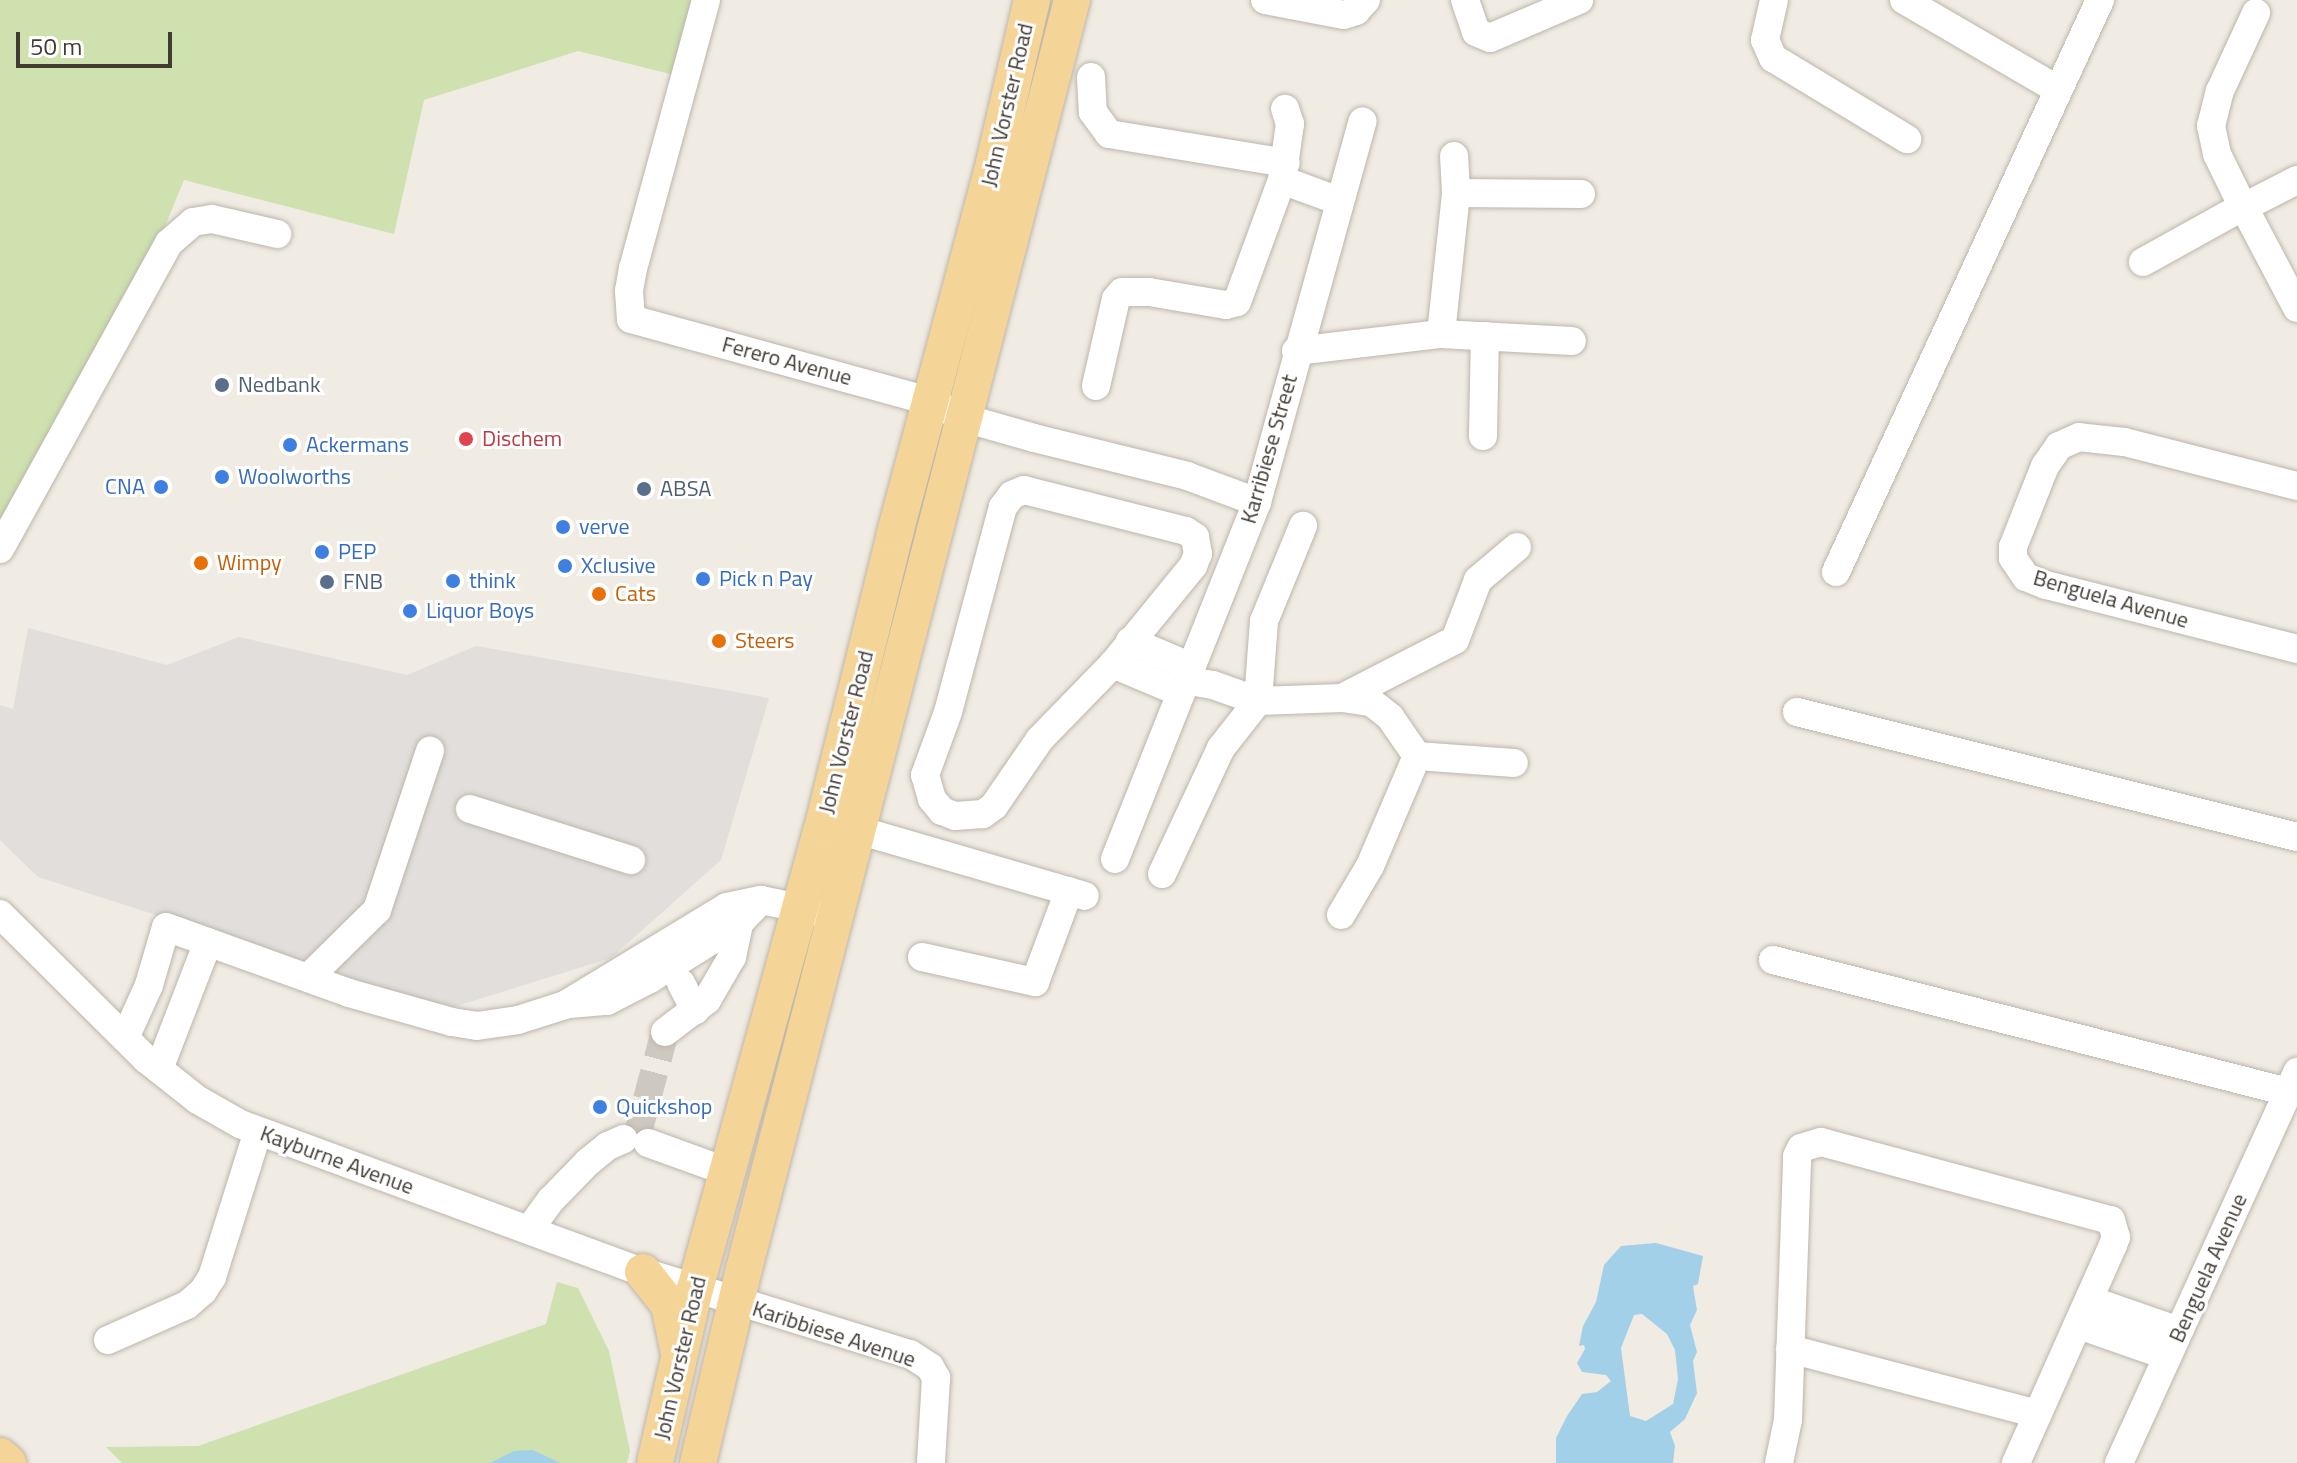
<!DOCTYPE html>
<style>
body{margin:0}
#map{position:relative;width:2297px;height:1463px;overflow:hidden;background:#f0ebe3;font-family:"Titillium Web",sans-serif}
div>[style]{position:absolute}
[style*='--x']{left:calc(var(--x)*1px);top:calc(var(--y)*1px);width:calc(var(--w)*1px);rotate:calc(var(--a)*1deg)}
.green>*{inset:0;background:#cee1af}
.parking>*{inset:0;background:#e1dedb}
.water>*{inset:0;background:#a3d0e9}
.minor-tunnel>*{height:28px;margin-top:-14px;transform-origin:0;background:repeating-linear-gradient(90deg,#cdc8c0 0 28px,transparent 0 42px)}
.roads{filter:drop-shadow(0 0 2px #bdb5aa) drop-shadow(0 0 2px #bdb5aa)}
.minor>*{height:28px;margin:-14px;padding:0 14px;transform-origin:14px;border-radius:14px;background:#fff}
.major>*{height:36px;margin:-18px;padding:0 18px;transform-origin:18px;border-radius:18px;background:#f5d597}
.dots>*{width:22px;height:22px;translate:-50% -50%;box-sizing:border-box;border:4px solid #fff;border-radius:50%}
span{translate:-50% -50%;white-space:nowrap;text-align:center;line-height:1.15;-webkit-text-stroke:6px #fff;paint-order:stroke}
.street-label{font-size:22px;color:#413b34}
.service-label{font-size:22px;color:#4e5e75}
.left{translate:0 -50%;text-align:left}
.health-label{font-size:22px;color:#be3a42}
.shop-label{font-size:22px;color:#366cbe}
.right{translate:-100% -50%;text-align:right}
.food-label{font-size:22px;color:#c56008}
.scale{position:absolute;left:16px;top:32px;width:156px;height:36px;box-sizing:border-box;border:4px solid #413b34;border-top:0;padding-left:10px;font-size:24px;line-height:28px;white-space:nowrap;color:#413b34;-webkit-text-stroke:6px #fff;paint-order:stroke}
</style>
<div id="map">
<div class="green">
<i style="clip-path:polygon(0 0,705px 0,686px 78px,578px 51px,424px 100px,394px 234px,184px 180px,158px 243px,0 530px)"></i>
<i style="clip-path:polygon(557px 1282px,578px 1288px,609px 1351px,630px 1451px,627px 1463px,122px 1463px,106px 1447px,198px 1446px,546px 1324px)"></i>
</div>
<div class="parking">
<i style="clip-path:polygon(28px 628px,167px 665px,239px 637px,407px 675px,476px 646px,769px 698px,721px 860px,611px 958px,447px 1009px,38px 877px,0 840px,0 705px,13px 709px)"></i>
</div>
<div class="water">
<i style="clip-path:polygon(evenodd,1656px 1243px,1703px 1256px,1698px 1284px,1693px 1286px,1697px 1310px,1690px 1325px,1697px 1352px,1693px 1361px,1697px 1393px,1685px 1419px,1670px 1432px,1675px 1446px,1673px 1463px,1556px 1463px,1556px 1438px,1567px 1416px,1582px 1394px,1597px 1392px,1611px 1381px,1606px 1375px,1582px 1372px,1577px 1363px,1585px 1349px,1584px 1345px,1579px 1346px,1583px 1326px,1596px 1302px,1604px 1265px,1621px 1246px,1656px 1243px,1642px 1314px,1667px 1334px,1675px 1350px,1678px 1379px,1673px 1404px,1646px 1421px,1630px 1416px,1621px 1348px,1634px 1315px,1642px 1314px)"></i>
<i style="clip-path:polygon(533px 1450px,560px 1463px,490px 1463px,514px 1451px)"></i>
</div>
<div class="minor-tunnel">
<i style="--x:636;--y:1140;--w:112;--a:-75"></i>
</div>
<div class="roads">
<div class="minor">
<i style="--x:706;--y:0;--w:278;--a:105.2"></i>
<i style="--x:633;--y:268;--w:23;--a:100"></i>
<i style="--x:629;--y:291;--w:28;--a:86"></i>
<i style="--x:631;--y:319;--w:312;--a:15.4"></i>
<i style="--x:932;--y:402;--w:36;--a:27"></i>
<i style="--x:964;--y:418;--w:73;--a:15.9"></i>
<i style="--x:1034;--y:438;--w:158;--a:13.9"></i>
<i style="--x:1187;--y:476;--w:75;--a:20.4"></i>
<i style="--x:1265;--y:0;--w:80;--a:10.8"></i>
<i style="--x:1344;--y:15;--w:13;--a:-18"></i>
<i style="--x:1356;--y:11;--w:15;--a:-48"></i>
<i style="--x:1465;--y:0;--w:34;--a:71"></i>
<i style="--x:1476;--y:32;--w:15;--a:23"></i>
<i style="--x:1490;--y:38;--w:97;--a:-23.1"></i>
<i style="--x:1774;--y:0;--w:41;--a:102.7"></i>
<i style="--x:1765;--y:40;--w:20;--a:66"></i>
<i style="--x:1773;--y:58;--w:157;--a:31.2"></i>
<i style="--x:1904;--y:0;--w:177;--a:30.2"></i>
<i style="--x:1091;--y:77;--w:35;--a:87"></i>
<i style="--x:1093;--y:112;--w:27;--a:54"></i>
<i style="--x:1109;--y:134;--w:179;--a:9.3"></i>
<i style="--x:1282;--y:180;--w:61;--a:20.2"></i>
<i style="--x:1456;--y:193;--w:125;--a:0.5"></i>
<i style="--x:2239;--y:199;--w:50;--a:-116.1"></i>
<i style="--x:2217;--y:154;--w:29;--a:-102"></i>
<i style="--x:2211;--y:126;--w:36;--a:-76"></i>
<i style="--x:2220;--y:91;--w:86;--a:-65.2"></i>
<i style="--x:2252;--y:203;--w:51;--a:-27.1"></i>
<i style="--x:2248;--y:215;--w:105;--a:62.2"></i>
<i style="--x:2143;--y:262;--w:105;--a:-29"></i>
<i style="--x:1441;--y:334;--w:142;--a:-83.9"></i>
<i style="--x:1456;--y:193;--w:37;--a:-93"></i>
<i style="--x:1296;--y:351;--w:146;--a:-6.7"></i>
<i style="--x:1441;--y:334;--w:131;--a:3.1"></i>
<i style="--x:1096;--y:386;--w:89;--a:-77.1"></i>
<i style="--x:1116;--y:299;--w:9;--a:-49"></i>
<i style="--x:1122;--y:292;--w:27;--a:0"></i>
<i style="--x:1149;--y:292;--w:78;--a:9.6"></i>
<i style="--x:1226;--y:305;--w:11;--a:-15"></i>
<i style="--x:1237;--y:302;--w:130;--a:-69.8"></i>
<i style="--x:1282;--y:180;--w:57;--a:-81.9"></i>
<i style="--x:1290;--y:124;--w:16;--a:-108"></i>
<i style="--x:1483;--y:436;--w:100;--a:-88.9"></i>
<i style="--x:2297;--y:486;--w:179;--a:-165.7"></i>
<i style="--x:2124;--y:442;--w:45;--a:-173.7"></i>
<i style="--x:2079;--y:437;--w:22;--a:156"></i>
<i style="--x:2059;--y:446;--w:24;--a:125"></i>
<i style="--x:2045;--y:466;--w:87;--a:111.6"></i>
<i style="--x:2013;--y:547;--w:11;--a:90"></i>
<i style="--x:2013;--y:558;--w:23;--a:56"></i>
<i style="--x:2026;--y:577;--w:22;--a:22"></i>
<i style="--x:2046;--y:585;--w:259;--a:14.3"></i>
<i style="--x:1024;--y:490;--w:167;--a:14.2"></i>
<i style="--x:1186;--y:531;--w:11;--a:34"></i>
<i style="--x:1195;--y:537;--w:17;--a:80"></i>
<i style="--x:1198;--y:554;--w:13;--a:113"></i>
<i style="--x:1193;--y:566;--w:127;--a:129.2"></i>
<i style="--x:1113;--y:664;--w:105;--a:134.2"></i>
<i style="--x:1040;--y:739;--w:81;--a:124.5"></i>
<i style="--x:994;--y:806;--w:14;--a:144"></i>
<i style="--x:983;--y:814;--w:28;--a:176"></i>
<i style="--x:955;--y:816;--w:14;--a:-159"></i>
<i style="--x:942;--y:811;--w:16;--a:-130"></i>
<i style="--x:932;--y:799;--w:25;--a:-106"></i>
<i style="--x:925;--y:775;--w:67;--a:-69.9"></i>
<i style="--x:948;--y:712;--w:212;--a:-75"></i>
<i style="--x:1003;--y:507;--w:15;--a:-53"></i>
<i style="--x:1012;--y:495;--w:13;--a:-23"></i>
<i style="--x:0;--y:549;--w:350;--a:-61.1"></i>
<i style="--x:169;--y:243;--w:32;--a:-41"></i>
<i style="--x:193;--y:222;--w:19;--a:-9"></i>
<i style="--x:212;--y:219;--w:67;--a:13"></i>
<i style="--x:1836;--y:572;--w:630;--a:-65.22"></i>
<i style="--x:1130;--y:641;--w:64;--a:23"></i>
<i style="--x:1113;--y:664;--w:72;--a:23"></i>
<i style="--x:1184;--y:680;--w:29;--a:10"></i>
<i style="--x:1213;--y:685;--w:48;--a:19.6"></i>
<i style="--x:1258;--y:701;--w:84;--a:-2"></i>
<i style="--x:1342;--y:698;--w:29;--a:8"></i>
<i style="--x:1371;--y:702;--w:24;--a:38"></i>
<i style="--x:1390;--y:717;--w:47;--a:55.3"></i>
<i style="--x:1342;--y:698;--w:127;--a:-27.2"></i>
<i style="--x:1455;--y:640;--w:64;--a:-69"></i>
<i style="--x:1478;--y:580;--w:51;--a:-40.2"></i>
<i style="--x:1797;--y:712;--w:515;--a:14.04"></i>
<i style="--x:470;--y:809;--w:169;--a:17.6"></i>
<i style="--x:858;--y:830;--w:236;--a:16.2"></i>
<i style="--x:1115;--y:859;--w:384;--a:-68.3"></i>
<i style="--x:1257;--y:502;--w:395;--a:-74.5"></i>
<i style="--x:1162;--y:874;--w:139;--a:-64.9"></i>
<i style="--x:1221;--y:748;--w:60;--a:-51.8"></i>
<i style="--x:1258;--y:701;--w:80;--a:-85.7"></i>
<i style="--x:1264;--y:621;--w:103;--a:-67.7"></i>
<i style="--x:0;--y:914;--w:206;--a:44.8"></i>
<i style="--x:146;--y:1059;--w:66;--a:38.3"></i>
<i style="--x:198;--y:1100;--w:48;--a:29.7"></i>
<i style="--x:240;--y:1124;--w:429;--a:20.2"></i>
<i style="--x:643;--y:1272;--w:279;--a:17.1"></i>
<i style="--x:910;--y:1354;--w:24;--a:33"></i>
<i style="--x:930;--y:1367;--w:13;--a:61"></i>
<i style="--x:936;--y:1378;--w:85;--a:93.4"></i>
<i style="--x:1341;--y:915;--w:57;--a:-59.4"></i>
<i style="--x:1370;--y:866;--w:120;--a:-66.9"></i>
<i style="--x:1417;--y:756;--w:97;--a:4.1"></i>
<i style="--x:922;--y:957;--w:116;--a:12.5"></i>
<i style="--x:1035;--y:982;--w:97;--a:-69.5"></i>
<i style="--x:1773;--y:960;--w:532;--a:14.38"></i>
<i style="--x:310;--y:976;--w:94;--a:-44.6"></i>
<i style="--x:377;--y:910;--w:168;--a:-71.6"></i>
<i style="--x:681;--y:983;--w:31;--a:63"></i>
<i style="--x:569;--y:1004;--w:38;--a:-5"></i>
<i style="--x:607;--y:1001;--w:48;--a:-27.1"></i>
<i style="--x:650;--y:979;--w:105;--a:-32.2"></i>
<i style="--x:739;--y:923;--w:32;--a:-46"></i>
<i style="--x:665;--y:1032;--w:53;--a:-37.3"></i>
<i style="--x:707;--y:1000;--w:50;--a:-59.8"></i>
<i style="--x:732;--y:957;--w:35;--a:-78"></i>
<i style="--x:125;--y:1038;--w:58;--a:-65.6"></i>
<i style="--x:149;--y:985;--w:60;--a:-73.7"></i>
<i style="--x:166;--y:927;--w:195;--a:19.8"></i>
<i style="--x:349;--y:993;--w:107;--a:15.7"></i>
<i style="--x:452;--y:1022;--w:25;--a:9"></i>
<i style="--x:477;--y:1026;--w:41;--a:-8.3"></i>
<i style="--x:518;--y:1020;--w:49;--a:-17.7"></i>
<i style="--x:565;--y:1005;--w:189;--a:-31.2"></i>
<i style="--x:727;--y:907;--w:35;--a:-12"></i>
<i style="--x:761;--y:900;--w:59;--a:11.7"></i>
<i style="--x:159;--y:1069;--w:136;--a:-68.9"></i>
<i style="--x:648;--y:1143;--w:85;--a:19.9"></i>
<i style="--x:529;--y:1230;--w:37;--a:-54"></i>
<i style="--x:551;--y:1200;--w:53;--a:-45.8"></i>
<i style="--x:588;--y:1162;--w:26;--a:-39"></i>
<i style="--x:608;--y:1146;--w:17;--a:-24"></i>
<i style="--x:2090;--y:1300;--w:94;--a:19.2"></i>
<i style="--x:2079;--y:1325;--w:94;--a:19.2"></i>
<i style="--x:108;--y:1340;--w:86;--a:-23.9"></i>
<i style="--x:187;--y:1305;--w:21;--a:-41"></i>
<i style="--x:203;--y:1291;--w:17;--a:-57"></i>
<i style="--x:212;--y:1277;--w:153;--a:-72.5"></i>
<i style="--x:1790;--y:1349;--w:256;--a:14.7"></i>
<i style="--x:1779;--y:1463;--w:44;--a:-78.2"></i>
<i style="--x:1788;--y:1420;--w:264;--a:-88"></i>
<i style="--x:1797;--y:1156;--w:9;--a:-63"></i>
<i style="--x:1801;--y:1148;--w:21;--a:-17"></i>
<i style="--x:1821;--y:1142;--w:300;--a:15.1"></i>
<i style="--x:2111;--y:1220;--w:18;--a:74"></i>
<i style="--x:2116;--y:1237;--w:9;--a:111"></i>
<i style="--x:2113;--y:1245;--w:239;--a:114"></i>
<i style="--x:2119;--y:1463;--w:430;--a:-65.5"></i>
</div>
<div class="major">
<i style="--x:643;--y:1272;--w:42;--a:51.8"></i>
<i style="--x:669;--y:1305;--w:45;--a:78.4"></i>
<i style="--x:0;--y:1456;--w:11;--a:41"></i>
<i style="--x:655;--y:1463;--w:179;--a:-77.1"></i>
<i style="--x:695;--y:1289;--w:477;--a:-74.6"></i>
<i style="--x:822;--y:829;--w:305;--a:-76.1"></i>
<i style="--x:895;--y:533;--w:383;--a:-75"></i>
<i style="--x:994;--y:163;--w:167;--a:-76.9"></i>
<i style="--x:698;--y:1463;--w:199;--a:-76.7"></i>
<i style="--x:744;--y:1269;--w:1311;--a:-75.51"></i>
</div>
</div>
<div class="dots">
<i style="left:222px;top:385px;background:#5c6f8a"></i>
<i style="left:466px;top:439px;background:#e0444e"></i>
<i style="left:290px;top:445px;background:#3f7fe0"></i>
<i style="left:222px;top:477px;background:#3f7fe0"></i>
<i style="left:161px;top:487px;background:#3f7fe0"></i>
<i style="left:644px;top:489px;background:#5c6f8a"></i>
<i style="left:563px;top:527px;background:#3f7fe0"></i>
<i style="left:322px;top:552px;background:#3f7fe0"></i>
<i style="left:201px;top:563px;background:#e8710a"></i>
<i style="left:565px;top:566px;background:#3f7fe0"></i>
<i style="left:703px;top:579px;background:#3f7fe0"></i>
<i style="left:453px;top:581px;background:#3f7fe0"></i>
<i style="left:327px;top:582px;background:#5c6f8a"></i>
<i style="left:599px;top:594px;background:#e8710a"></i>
<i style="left:410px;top:611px;background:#3f7fe0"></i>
<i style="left:719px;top:641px;background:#e8710a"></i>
<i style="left:600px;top:1107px;background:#3f7fe0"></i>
</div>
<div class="street-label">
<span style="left:1007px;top:105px;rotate:-77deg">John Vorster Road</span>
<span style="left:787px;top:361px;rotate:15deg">Ferero Avenue</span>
<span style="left:1269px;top:449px;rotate:-74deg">Karribiese Street</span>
<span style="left:2111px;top:599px;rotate:16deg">Benguela Avenue</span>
<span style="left:846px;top:732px;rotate:-76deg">John Vorster Road</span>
<span style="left:337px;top:1160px;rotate:20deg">Kayburne Avenue</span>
<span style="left:2208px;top:1268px;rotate:-66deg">Benguela Avenue</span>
<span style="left:834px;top:1334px;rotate:18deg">Karibbiese Avenue</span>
<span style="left:680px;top:1358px;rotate:-77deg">John Vorster Road</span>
</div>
<div class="service-label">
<span class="left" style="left:238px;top:385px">Nedbank</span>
<span class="left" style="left:660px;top:489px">ABSA</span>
<span class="left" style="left:343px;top:582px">FNB</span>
</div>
<div class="health-label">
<span class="left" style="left:482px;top:439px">Dischem</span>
</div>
<div class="shop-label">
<span class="left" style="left:306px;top:445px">Ackermans</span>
<span class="left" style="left:238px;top:477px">Woolworths</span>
<span class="right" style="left:145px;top:487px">CNA</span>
<span class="left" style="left:579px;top:527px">verve</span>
<span class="left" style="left:338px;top:552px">PEP</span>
<span class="left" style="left:581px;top:566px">Xclusive</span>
<span class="left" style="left:719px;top:579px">Pick n Pay</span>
<span class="left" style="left:469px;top:581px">think</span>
<span class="left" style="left:426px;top:611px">Liquor Boys</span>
<span class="left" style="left:616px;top:1107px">Quickshop</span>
</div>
<div class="food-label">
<span class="left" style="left:217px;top:563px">Wimpy</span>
<span class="left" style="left:615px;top:594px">Cats</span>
<span class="left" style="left:735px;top:641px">Steers</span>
</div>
<div class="scale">50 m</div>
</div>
